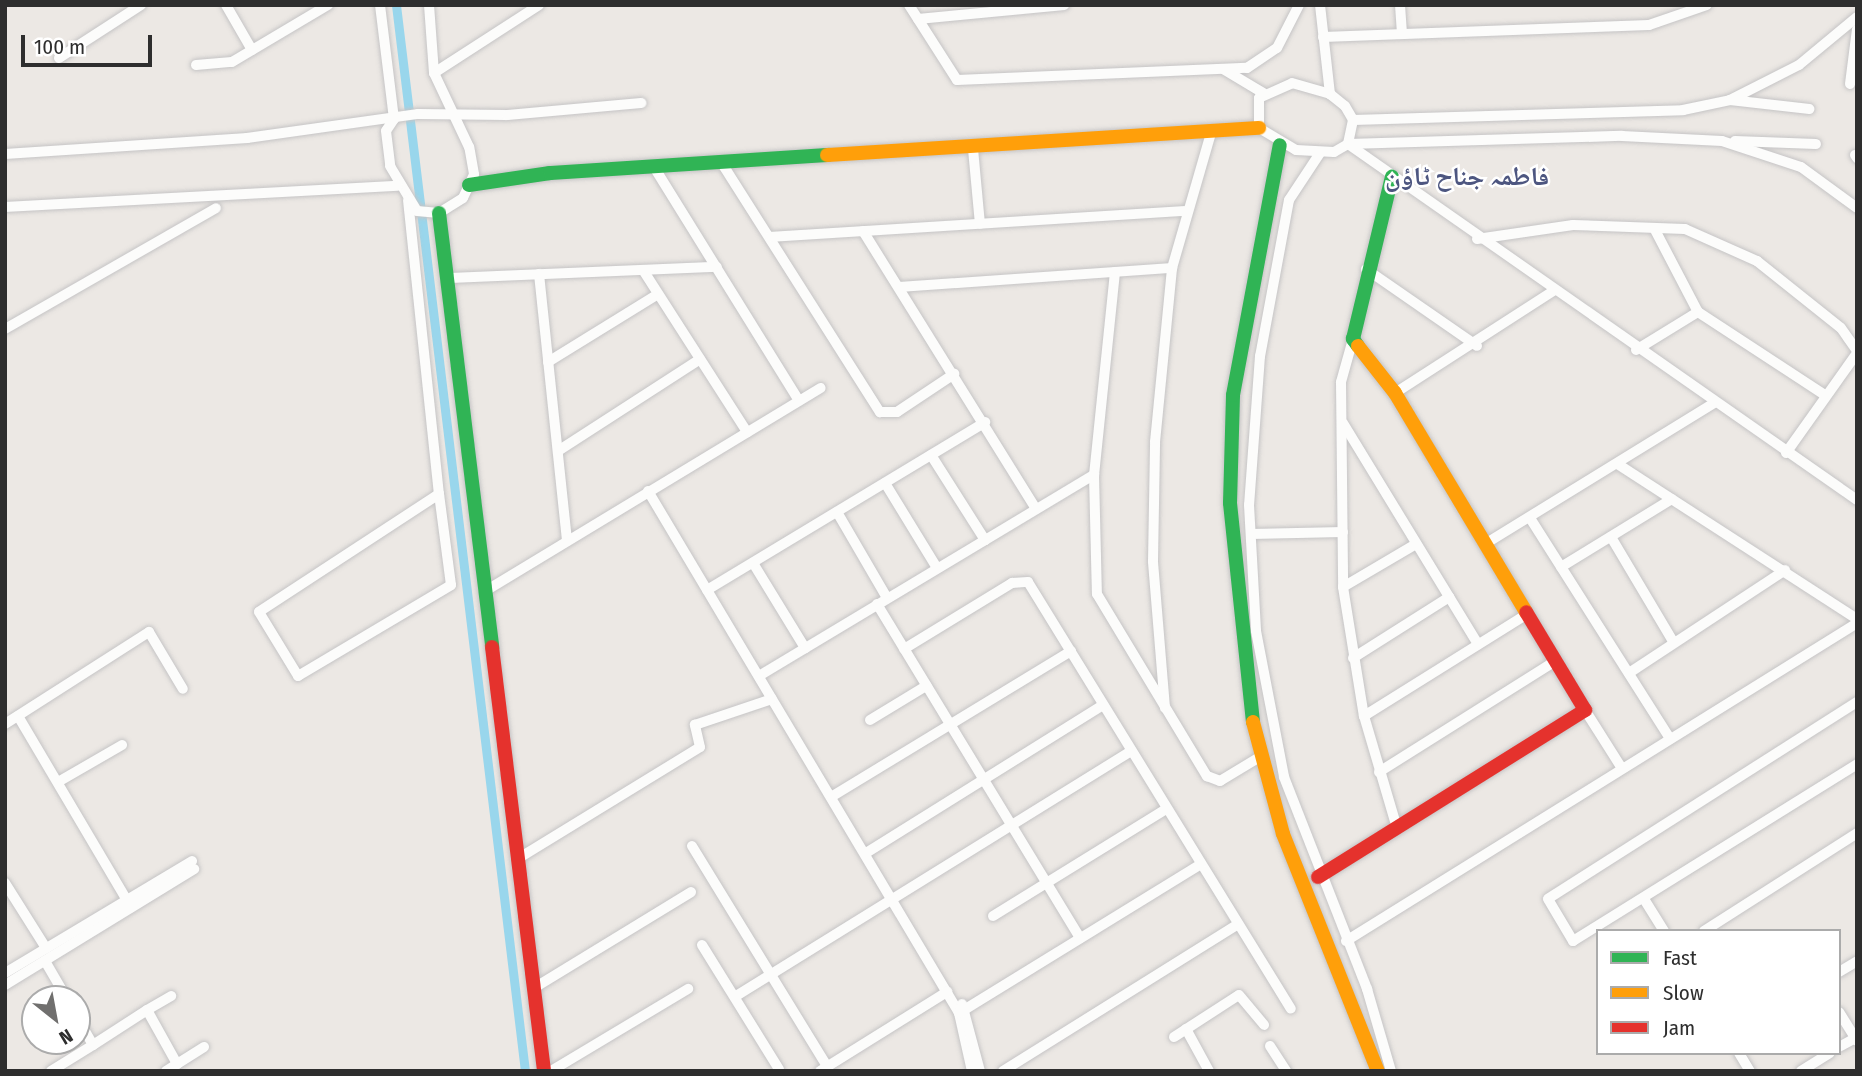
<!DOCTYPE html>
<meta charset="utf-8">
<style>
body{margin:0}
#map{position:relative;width:1862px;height:1076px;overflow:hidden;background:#ece8e4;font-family:"Fira Sans Condensed","Noto Naskh Arabic",sans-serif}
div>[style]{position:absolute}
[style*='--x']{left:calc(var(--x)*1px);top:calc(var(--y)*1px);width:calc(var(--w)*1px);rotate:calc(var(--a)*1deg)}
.canal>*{height:9px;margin:-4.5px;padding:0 4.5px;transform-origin:4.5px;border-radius:4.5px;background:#99d6ec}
.roads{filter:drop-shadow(0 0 2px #c5c4c5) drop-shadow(0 0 2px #c5c4c5)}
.street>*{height:10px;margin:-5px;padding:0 5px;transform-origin:5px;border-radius:5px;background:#fcfcfb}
.fast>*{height:14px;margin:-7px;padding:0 7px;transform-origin:7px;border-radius:7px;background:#30b455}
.slow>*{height:14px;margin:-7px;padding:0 7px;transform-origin:7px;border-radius:7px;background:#ff9f0a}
.jam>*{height:14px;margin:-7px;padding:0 7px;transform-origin:7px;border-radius:7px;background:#e5322d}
span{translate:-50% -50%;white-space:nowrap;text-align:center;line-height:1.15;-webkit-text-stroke:5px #fff;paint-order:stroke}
.district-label{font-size:26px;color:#4d5680;font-weight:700}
.frame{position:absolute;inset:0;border:7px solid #2e2e2e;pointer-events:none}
.legend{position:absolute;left:1596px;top:929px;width:245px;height:126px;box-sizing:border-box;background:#fff;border:2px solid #ababab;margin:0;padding:9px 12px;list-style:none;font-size:21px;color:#2e2e2e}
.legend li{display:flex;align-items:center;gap:14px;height:35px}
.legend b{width:35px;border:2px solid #ababab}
.north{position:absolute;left:21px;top:985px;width:70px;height:70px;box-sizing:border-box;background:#fff;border:2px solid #ababab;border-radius:50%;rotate:149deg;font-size:19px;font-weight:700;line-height:28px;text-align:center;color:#2e2e2e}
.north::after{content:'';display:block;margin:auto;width:24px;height:32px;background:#706f6e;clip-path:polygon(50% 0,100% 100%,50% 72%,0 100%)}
.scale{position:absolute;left:21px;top:35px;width:131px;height:32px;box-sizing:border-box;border:4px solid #2e2e2e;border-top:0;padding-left:9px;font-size:21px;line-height:24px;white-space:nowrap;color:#2e2e2e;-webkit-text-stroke:5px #fff;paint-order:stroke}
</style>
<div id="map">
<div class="canal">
<i style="--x:396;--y:5;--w:1074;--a:83.1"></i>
</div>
<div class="roads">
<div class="street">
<i style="--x:226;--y:5;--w:52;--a:60"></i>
<i style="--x:380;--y:5;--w:115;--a:83"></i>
<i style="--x:394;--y:119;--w:14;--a:124"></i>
<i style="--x:386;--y:131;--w:35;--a:83"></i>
<i style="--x:390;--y:166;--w:52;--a:59"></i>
<i style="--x:417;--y:211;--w:22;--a:5"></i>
<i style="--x:439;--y:213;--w:28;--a:-32"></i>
<i style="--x:463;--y:198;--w:26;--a:-65"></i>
<i style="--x:474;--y:174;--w:27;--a:-100"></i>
<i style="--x:469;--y:147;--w:82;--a:-115.3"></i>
<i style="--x:434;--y:73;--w:68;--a:-94.2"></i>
<i style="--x:909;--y:5;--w:89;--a:57.4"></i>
<i style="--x:957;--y:80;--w:290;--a:-2.4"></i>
<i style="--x:1247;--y:68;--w:36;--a:-34"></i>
<i style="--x:1277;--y:48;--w:48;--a:-62.9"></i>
<i style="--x:1320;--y:5;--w:90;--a:83.6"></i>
<i style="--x:1400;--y:5;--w:29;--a:86"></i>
<i style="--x:918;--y:19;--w:147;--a:-5.5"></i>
<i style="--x:1323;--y:37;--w:326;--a:-2.1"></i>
<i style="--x:1649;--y:25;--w:61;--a:-19"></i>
<i style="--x:59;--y:58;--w:98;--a:-32.9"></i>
<i style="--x:196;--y:65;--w:36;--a:-5"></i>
<i style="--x:232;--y:62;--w:112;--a:-30.7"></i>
<i style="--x:1223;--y:69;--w:49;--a:30.8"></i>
<i style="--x:434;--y:73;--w:125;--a:-32.9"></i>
<i style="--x:1292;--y:83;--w:40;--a:16"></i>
<i style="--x:1330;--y:94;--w:19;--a:39"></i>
<i style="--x:1345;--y:106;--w:16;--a:60"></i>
<i style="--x:1353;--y:120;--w:25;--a:102"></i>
<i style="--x:1348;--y:144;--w:16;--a:150"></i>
<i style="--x:1334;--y:152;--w:38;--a:-177"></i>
<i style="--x:1296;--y:150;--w:43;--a:-149.3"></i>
<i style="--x:1259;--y:128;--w:30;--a:-90"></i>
<i style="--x:1259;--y:98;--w:36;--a:-24"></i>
<i style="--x:1850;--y:84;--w:55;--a:-82.7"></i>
<i style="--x:1730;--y:100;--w:80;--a:6.5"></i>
<i style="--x:1353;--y:120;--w:330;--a:-1.7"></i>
<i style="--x:1683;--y:110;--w:48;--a:-12"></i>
<i style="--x:1730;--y:100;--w:77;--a:-26.9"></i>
<i style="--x:1799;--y:65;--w:75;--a:-39.6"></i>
<i style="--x:1735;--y:141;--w:81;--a:2.1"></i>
<i style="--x:1348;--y:144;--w:621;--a:34.97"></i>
<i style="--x:1348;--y:144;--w:274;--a:-1.7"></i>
<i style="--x:1622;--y:136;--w:100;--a:2.9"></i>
<i style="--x:1722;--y:141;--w:83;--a:18.2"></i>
<i style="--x:1801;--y:167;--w:69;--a:36.2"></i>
<i style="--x:973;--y:149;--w:75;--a:84.7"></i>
<i style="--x:1320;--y:153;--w:56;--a:123.4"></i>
<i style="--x:1289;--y:200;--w:159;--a:100.5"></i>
<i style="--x:1260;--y:356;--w:149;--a:94.2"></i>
<i style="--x:1249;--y:505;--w:126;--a:86.8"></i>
<i style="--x:1256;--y:631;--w:149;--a:79.1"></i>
<i style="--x:1284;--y:777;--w:228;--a:68.6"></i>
<i style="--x:1367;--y:989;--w:85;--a:73.7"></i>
<i style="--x:5;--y:154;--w:243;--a:-3.8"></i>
<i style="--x:247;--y:138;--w:173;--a:-8"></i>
<i style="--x:418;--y:114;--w:89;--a:0.6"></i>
<i style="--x:507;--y:115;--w:135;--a:-5.1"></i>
<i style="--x:1855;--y:155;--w:4;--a:56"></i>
<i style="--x:723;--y:165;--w:293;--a:57.6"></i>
<i style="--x:880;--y:412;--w:17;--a:0"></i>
<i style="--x:897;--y:412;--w:69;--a:-33.7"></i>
<i style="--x:654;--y:167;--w:275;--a:58.2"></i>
<i style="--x:408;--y:200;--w:296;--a:84"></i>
<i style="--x:439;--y:494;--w:215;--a:146.8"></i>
<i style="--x:259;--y:612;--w:75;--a:58.6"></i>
<i style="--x:298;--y:676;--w:178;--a:-30.7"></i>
<i style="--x:451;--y:585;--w:92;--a:-97.5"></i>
<i style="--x:5;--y:207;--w:393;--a:-3.1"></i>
<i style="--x:1654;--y:228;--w:95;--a:62.4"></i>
<i style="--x:1698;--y:312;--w:152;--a:33.2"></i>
<i style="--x:863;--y:231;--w:327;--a:58.1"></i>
<i style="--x:770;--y:237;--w:415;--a:-3.6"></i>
<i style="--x:1477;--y:239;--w:97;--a:-8.3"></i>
<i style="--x:1573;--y:225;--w:112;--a:2"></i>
<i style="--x:1685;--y:229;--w:79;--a:24"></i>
<i style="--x:1757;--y:261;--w:107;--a:38.6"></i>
<i style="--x:1841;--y:328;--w:28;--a:55"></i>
<i style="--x:1366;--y:269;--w:135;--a:34.7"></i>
<i style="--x:643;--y:270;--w:193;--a:57.3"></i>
<i style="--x:1115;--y:272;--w:204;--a:95.9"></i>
<i style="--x:1094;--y:475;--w:119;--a:88.6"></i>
<i style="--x:1097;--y:594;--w:213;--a:58.9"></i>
<i style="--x:1207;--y:776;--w:14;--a:21"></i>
<i style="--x:1220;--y:781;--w:44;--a:-31.2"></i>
<i style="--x:539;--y:274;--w:268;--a:84"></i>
<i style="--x:450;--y:278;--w:267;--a:-2.4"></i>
<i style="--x:899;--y:287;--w:274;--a:-4"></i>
<i style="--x:5;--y:329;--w:243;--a:-29.8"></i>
<i style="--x:1353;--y:339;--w:45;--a:105.6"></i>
<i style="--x:1341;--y:382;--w:205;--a:89.4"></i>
<i style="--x:1343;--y:587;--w:131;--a:80.8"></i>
<i style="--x:1364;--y:716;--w:117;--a:73.6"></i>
<i style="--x:1636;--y:350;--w:73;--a:-31.5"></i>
<i style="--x:548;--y:362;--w:129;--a:-31.7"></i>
<i style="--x:1395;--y:393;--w:188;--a:-32.8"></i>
<i style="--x:1343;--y:423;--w:259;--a:58.6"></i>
<i style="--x:558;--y:451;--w:169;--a:-32.9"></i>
<i style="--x:1786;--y:453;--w:123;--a:-54.6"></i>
<i style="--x:931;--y:455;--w:101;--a:57.6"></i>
<i style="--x:1619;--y:465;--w:283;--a:32.9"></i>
<i style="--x:885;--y:483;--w:100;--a:58.5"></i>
<i style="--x:648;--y:491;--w:608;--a:59.21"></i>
<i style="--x:959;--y:1013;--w:59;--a:77.4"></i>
<i style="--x:837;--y:512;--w:99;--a:59.8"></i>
<i style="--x:1530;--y:518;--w:259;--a:57.6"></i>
<i style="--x:1251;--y:534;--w:92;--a:-1.2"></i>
<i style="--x:1611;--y:537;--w:123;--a:59.3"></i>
<i style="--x:1485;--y:544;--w:269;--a:-31.6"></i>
<i style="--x:753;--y:563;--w:100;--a:58.5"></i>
<i style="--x:1561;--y:567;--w:130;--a:-31.5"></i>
<i style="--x:1343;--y:587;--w:85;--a:-30.5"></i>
<i style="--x:487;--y:590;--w:390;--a:-31.2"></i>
<i style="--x:707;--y:590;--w:325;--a:-31.1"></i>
<i style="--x:877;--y:604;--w:391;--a:58.7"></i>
<i style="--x:904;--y:649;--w:127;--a:-31.4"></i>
<i style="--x:1012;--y:583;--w:16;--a:-4"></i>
<i style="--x:1028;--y:582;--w:501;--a:58.37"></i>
<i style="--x:1353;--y:658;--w:114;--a:-32.4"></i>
<i style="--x:1629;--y:673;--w:187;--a:-33.4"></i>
<i style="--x:759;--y:676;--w:391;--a:-31"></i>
<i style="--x:1857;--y:702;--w:366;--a:147.5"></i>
<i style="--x:1548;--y:899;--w:49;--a:59.2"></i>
<i style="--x:1573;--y:941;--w:335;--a:-31.9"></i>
<i style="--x:1165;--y:708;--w:147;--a:-94.7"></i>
<i style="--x:1153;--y:561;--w:119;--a:-89"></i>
<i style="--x:1155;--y:442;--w:175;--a:-84.4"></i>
<i style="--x:1172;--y:268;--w:137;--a:-73.9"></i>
<i style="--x:1585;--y:710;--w:67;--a:57.7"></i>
<i style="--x:18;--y:716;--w:214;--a:59.4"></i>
<i style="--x:1364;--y:716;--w:192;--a:-32"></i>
<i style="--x:870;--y:720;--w:66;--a:-31.3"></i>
<i style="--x:5;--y:724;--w:171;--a:-32.6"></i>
<i style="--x:149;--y:632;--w:66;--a:59.2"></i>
<i style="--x:1379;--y:772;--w:208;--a:-32.2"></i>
<i style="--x:58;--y:782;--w:74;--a:-30"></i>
<i style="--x:831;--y:797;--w:281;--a:-31.3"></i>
<i style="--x:692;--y:846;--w:258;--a:58.5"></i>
<i style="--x:866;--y:853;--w:279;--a:-32"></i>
<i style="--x:519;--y:858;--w:212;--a:-31.5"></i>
<i style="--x:700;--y:747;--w:23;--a:-103"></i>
<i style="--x:695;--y:725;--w:81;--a:-18.7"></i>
<i style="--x:5;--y:883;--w:77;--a:57.8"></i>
<i style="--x:1644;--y:899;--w:38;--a:58"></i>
<i style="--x:993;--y:916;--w:203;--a:-31.7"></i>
<i style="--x:1704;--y:931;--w:182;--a:-32.6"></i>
<i style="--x:1346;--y:941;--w:602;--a:-31.89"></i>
<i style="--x:702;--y:945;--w:146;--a:58.2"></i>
<i style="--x:45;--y:961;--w:44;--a:59.9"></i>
<i style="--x:1839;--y:972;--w:21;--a:-31"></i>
<i style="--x:5;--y:973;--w:218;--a:-30.9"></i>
<i style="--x:5;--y:985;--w:222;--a:-31.5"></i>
<i style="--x:534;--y:988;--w:184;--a:-31.4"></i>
<i style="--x:736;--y:996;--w:465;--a:-31.8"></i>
<i style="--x:962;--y:1004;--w:69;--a:75"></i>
<i style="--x:147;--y:1010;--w:28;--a:-30"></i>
<i style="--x:1839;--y:1012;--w:34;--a:58"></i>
<i style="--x:959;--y:1013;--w:284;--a:-31.6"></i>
<i style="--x:1186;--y:1029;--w:48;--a:61.3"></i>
<i style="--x:1174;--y:1037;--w:77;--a:-32.9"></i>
<i style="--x:1239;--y:995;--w:39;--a:50"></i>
<i style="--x:93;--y:1045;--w:64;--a:-32.9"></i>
<i style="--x:147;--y:1010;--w:62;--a:60.9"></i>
<i style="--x:1270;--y:1046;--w:30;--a:57"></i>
<i style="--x:1839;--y:1047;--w:18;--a:-29"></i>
<i style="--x:1739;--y:1053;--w:21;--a:59"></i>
<i style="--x:51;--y:1071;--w:49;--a:-31.8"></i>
<i style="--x:93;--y:1045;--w:32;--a:-120"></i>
<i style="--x:166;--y:1071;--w:45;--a:-32.3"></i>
<i style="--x:551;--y:1071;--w:160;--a:-30.9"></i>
<i style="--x:820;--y:1071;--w:150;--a:-31.9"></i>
<i style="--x:1003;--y:1071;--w:277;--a:-32"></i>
<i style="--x:1801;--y:1071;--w:34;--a:-32"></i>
</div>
<div class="fast">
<i style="--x:469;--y:185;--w:82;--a:-8.4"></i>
<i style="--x:550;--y:173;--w:278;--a:-3.7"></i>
<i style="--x:439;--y:213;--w:437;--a:83"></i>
<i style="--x:1358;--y:346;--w:9;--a:-126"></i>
<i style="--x:1353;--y:339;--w:167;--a:-76.5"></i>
<i style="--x:1253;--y:722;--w:220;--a:-96"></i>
<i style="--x:1230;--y:503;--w:108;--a:-88.4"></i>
<i style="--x:1233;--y:395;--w:254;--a:-79.4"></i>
</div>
<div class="slow">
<i style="--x:827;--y:155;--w:433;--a:-3.6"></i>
<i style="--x:1358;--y:346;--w:60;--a:51.8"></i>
<i style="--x:1395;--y:393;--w:255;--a:59.1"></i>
<i style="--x:1253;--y:722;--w:116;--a:75"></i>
<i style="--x:1283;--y:834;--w:255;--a:68.2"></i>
</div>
<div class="jam">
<i style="--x:492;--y:647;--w:427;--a:83"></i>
<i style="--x:1318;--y:877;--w:315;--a:-32"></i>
<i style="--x:1585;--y:710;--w:114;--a:-121"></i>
</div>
</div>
<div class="district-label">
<span style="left:1467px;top:177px">فاطمہ جناح ٹاؤن</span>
</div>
<div class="frame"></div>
<ul class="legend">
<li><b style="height:9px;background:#30b455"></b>Fast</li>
<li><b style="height:9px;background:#ff9f0a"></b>Slow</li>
<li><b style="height:9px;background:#e5322d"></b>Jam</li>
</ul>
<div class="north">N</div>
<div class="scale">100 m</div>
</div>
